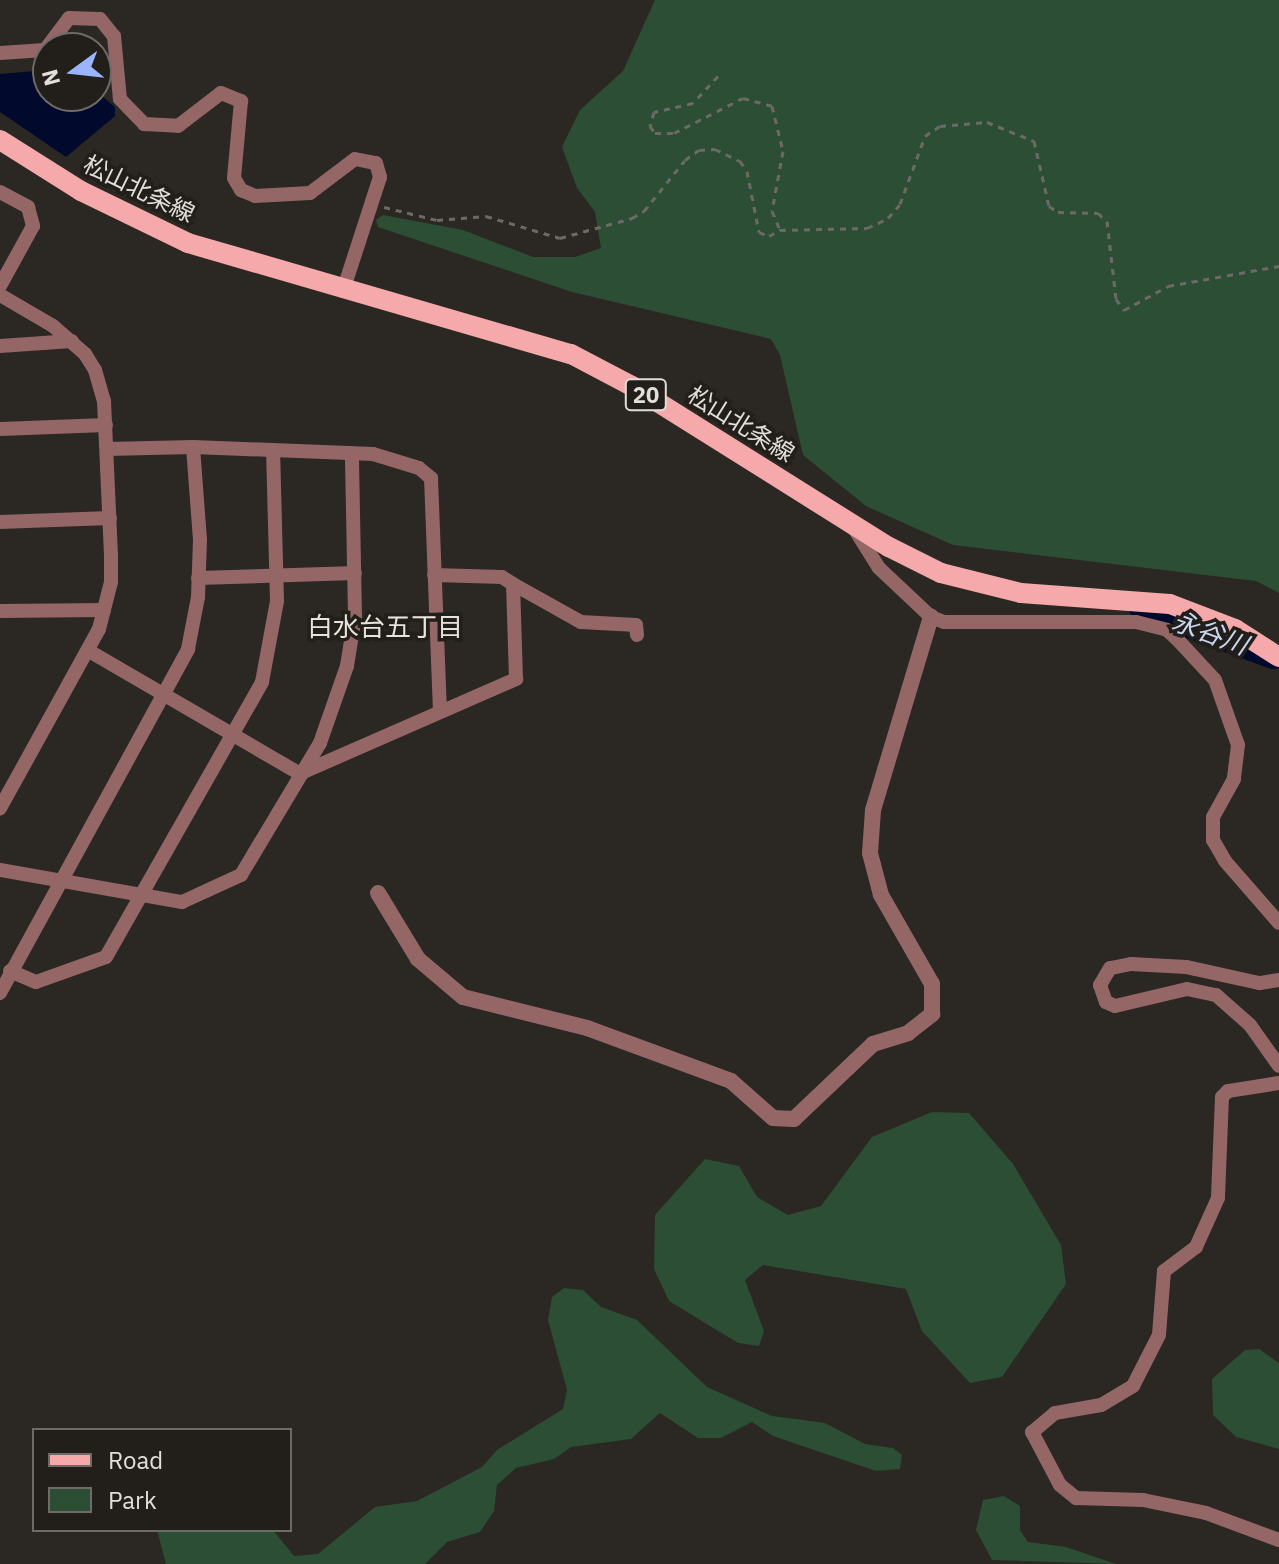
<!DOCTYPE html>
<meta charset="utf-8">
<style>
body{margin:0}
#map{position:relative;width:1279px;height:1564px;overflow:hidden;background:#2b2722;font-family:"IBM Plex Sans","Noto Sans JP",sans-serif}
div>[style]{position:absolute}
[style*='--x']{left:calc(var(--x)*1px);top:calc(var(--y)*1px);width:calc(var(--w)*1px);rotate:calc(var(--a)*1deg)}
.green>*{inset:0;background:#2b4e34}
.water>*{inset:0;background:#01092c}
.river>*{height:26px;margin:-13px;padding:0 13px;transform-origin:13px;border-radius:13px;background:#01092c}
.path>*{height:3px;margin-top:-1.5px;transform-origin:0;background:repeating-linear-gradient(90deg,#6d6965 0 6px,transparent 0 12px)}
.minor>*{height:14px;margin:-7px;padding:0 7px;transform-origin:7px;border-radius:7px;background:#946666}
.tertiary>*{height:16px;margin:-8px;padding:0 8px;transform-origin:8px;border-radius:8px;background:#946666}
.primary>*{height:20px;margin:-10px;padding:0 10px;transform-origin:10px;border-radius:10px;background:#f5a9aa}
span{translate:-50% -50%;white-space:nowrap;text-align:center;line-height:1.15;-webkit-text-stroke:7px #221e19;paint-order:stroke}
.shield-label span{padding:2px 6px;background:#221e19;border:2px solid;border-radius:6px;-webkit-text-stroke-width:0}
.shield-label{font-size:22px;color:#e1dedb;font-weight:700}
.street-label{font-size:24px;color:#e1dedb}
.neighbourhood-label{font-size:26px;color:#e7e2db}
.water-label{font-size:26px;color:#c8d6f2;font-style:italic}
.legend{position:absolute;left:32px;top:1428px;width:260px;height:104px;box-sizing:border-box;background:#221e19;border:2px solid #6e6b67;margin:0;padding:10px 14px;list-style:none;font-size:24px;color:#e1dedb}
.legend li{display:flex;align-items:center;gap:16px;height:40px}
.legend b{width:40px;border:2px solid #6e6b67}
.north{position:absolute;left:32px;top:32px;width:80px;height:80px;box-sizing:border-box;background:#221e19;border:2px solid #6e6b67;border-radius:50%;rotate:255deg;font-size:22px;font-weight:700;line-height:32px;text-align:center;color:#e1dedb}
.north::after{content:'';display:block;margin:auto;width:28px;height:36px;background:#9ab5fd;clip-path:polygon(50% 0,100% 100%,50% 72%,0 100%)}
</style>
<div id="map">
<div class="green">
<i style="clip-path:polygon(655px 0,1279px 0,1279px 593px,1256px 581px,953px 545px,866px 506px,803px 455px,780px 355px,771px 339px,572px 292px,378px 227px,376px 220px,383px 215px,463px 230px,533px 257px,575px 257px,601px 248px,595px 212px,577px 188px,562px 147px,580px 110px,623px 71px)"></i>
<i style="clip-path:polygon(932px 1112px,969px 1113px,1013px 1164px,1061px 1245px,1066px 1284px,1002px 1377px,970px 1383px,922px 1331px,906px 1289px,763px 1265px,745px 1280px,764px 1331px,759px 1346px,738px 1343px,669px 1301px,654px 1269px,655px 1215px,705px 1159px,739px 1166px,757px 1197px,788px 1215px,821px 1206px,872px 1137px)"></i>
<i style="clip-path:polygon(564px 1288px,583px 1290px,601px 1307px,637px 1320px,707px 1387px,772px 1416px,825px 1423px,865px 1444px,893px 1448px,902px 1455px,900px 1469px,876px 1471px,773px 1436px,752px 1422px,721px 1438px,698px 1438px,660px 1413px,631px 1439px,571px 1447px,554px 1459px,516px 1468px,497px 1485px,494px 1511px,480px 1532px,447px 1542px,425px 1564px,166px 1564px,157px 1530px,273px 1530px,294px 1556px,318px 1554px,375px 1507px,417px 1501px,482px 1467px,497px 1450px,563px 1409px,567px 1390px,548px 1320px,552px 1297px)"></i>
<i style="clip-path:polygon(1259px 1349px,1279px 1363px,1279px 1449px,1236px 1437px,1213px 1415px,1212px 1379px,1245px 1350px)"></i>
<i style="clip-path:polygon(1004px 1496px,1020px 1506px,1020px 1530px,1028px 1542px,1066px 1547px,1116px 1564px,992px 1560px,976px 1530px,983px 1500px)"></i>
</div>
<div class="water">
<i style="clip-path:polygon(48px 70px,48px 96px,96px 96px,96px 72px,103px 97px,115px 107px,115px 116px,66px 157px,0 112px,0 74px)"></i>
</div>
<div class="river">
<i style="--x:1142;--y:608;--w:140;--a:20.1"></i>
</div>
<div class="path">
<i style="--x:718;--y:76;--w:37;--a:133"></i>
<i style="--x:693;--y:103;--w:40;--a:167"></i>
<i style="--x:654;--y:112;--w:15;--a:106"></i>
<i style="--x:650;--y:126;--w:9;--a:54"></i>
<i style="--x:655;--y:133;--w:19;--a:0"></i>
<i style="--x:674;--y:133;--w:77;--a:-26.9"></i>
<i style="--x:743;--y:98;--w:30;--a:15"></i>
<i style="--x:772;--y:106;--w:46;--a:76.3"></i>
<i style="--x:783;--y:151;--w:61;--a:100.4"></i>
<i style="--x:772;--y:211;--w:21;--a:67"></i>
<i style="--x:384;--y:207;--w:55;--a:13.8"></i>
<i style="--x:437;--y:220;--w:49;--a:-4.7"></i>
<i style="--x:486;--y:216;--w:77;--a:16.6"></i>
<i style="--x:560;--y:238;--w:75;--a:-15.5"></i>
<i style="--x:632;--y:218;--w:14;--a:-30"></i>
<i style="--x:644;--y:211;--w:65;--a:-51.2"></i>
<i style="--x:685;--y:160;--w:17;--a:-36"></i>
<i style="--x:699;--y:150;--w:16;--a:-4"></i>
<i style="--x:715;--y:149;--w:28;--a:26"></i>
<i style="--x:740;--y:161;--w:12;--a:55"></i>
<i style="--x:747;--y:171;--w:62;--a:78.9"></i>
<i style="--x:759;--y:232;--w:11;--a:22"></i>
<i style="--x:769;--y:236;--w:13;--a:-29"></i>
<i style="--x:780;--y:230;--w:87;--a:-1.3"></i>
<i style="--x:867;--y:228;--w:23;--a:-25"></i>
<i style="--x:888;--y:218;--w:18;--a:-49"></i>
<i style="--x:900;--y:204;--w:72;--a:-69.8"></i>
<i style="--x:925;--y:136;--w:18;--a:-34"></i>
<i style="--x:940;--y:126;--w:47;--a:-4.9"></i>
<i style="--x:987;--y:122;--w:51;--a:22"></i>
<i style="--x:1034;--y:141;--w:67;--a:77"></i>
<i style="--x:1049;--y:206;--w:11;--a:34"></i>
<i style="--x:1058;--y:212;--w:40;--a:1.4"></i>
<i style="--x:1098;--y:213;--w:12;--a:42"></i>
<i style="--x:1107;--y:221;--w:79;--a:83.4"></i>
<i style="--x:1116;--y:299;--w:14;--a:54"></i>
<i style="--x:1124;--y:310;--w:50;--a:-28.6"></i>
<i style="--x:1168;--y:286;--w:113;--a:-10.2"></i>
</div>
<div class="minor">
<i style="--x:0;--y:53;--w:45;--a:-3.8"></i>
<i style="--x:45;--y:50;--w:40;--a:-53"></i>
<i style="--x:69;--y:18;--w:31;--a:2"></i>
<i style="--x:100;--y:19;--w:22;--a:51"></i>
<i style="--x:114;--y:36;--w:63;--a:84.6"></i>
<i style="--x:120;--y:99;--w:35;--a:46"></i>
<i style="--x:144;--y:124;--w:34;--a:3"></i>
<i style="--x:178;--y:126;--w:54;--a:-37.5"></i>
<i style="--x:221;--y:93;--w:22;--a:22"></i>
<i style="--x:241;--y:101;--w:77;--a:95.2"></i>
<i style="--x:234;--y:178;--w:14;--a:60"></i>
<i style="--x:241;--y:190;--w:15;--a:23"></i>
<i style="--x:255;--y:196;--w:55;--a:-3.1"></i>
<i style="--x:310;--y:193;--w:56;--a:-37.1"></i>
<i style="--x:355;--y:159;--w:21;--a:11"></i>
<i style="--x:376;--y:163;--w:15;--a:74"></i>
<i style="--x:380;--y:177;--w:120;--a:108"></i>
<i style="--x:0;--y:192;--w:32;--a:28"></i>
<i style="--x:28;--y:207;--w:20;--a:75"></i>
<i style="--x:33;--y:226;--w:68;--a:118.8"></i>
<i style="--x:0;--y:295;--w:61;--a:30.3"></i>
<i style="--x:53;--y:326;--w:43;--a:41.2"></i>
<i style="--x:85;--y:354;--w:19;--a:58"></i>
<i style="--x:95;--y:370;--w:32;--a:74"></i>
<i style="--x:104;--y:401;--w:154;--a:87.4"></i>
<i style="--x:111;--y:555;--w:27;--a:90"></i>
<i style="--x:111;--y:582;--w:49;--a:104.3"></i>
<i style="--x:99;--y:629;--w:205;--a:118.9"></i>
<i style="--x:0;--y:346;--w:72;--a:-4"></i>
<i style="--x:0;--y:429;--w:106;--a:-2.2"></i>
<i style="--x:107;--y:449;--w:86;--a:-1.3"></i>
<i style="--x:193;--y:447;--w:180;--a:2.2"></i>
<i style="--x:373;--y:454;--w:48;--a:16.9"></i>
<i style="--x:419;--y:468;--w:16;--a:40"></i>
<i style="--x:431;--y:478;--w:233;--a:87.8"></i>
<i style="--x:0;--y:522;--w:110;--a:-2.1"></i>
<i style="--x:852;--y:525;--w:51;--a:57.9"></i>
<i style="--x:879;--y:568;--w:71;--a:43.3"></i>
<i style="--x:931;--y:617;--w:14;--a:21"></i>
<i style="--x:944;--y:622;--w:192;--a:0"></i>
<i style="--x:1136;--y:622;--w:32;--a:14"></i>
<i style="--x:1167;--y:630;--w:12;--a:42"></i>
<i style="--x:1176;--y:638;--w:57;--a:47.1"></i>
<i style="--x:1215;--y:680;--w:69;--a:70.5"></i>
<i style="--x:1238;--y:745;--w:34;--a:97"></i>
<i style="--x:1234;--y:779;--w:43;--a:118.9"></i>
<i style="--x:1213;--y:817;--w:23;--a:90"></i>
<i style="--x:1213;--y:840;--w:24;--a:60"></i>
<i style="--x:1225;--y:861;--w:82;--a:48.9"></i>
<i style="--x:198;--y:578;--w:157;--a:-1.8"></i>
<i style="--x:513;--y:584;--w:78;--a:29.2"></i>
<i style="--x:581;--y:622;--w:55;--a:3.1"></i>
<i style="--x:636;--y:625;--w:10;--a:84"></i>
<i style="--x:0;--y:611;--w:104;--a:-0.6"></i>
<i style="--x:89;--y:651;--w:244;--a:30.2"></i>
<i style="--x:301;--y:773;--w:235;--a:-23.6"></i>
<i style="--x:516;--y:679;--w:95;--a:-91.8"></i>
<i style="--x:513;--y:584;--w:13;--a:-148"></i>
<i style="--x:502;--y:577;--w:68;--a:-178.3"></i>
<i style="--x:0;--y:870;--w:185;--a:10"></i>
<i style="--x:182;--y:902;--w:65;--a:-24.6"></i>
<i style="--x:241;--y:875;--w:154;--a:-59.1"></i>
<i style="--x:320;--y:743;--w:82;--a:-70.7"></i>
<i style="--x:347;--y:666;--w:51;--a:-80.9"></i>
<i style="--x:355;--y:616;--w:163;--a:-91.1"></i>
<i style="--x:10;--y:971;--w:28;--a:23"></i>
<i style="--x:36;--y:982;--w:74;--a:-19.7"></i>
<i style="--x:106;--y:957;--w:316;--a:-60.4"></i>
<i style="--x:262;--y:682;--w:82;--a:-79.5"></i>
<i style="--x:277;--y:601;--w:151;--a:-91.5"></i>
<i style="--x:1279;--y:980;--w:20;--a:171"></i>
<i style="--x:1259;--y:983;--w:75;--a:-167.6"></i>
<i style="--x:1186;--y:967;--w:55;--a:-176.9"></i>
<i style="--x:1131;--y:964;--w:21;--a:169"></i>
<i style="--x:1110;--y:968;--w:20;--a:120"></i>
<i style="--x:1100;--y:985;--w:18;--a:71"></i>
<i style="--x:1106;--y:1002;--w:10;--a:24"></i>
<i style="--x:1115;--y:1006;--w:74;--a:-13.3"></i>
<i style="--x:1187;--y:989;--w:30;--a:12"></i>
<i style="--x:1216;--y:995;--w:45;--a:41.4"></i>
<i style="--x:1250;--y:1025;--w:50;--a:54.7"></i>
<i style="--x:0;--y:993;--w:392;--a:-61.3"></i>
<i style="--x:188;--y:649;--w:53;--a:-79.1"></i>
<i style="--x:198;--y:597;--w:57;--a:-88"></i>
<i style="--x:200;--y:540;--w:93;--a:-94.3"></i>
<i style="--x:1279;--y:1083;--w:52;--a:171.1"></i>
<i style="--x:1228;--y:1091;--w:8;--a:135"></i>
<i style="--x:1222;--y:1097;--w:101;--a:92.3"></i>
<i style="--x:1218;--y:1198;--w:54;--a:114.2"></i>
<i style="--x:1196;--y:1247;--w:40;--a:143"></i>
<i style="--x:1164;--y:1271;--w:64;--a:94.5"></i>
<i style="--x:1159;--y:1335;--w:57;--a:117"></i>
<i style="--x:1133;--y:1386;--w:37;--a:149"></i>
<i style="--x:1101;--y:1405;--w:47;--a:170.1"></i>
<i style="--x:1055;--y:1413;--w:30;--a:140"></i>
<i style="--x:1032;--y:1432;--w:60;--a:62.2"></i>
<i style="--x:1060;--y:1485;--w:21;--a:39"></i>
<i style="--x:1076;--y:1498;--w:67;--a:1.7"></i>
<i style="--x:1143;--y:1500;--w:64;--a:11.7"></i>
<i style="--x:1206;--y:1513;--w:78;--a:20.3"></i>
</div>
<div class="tertiary">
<i style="--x:378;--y:893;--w:77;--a:58.8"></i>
<i style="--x:418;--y:959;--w:59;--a:40.2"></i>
<i style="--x:463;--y:997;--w:128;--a:14"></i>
<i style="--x:587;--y:1028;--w:153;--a:20.2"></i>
<i style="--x:731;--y:1081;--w:56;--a:41.4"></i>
<i style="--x:773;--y:1118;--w:21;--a:3"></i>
<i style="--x:794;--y:1119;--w:109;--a:-43.5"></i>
<i style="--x:873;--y:1044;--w:37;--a:-17"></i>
<i style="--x:908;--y:1033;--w:31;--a:-38"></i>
<i style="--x:932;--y:1014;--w:30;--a:-90"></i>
<i style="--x:932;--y:984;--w:103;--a:-119.8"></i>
<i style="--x:881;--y:895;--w:43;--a:-104.7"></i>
<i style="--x:870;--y:853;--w:43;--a:-86"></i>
<i style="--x:873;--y:810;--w:202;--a:-73.3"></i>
</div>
<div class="primary">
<i style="--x:0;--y:140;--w:96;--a:32.2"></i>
<i style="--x:81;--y:191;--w:119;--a:25.9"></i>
<i style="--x:188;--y:243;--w:399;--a:16.2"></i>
<i style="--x:571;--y:354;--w:69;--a:27.7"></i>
<i style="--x:632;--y:386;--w:303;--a:32.1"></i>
<i style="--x:889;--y:547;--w:58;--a:26.6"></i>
<i style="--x:941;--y:573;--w:82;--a:14"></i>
<i style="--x:1021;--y:593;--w:149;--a:4.2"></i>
<i style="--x:1170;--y:604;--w:70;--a:21"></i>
<i style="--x:1235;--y:629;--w:52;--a:32.5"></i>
</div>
<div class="shield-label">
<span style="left:646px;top:395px">20</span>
</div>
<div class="street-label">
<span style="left:139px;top:189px;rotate:26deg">松山北条線</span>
<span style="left:741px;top:424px;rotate:32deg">松山北条線</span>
</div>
<div class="neighbourhood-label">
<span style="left:385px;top:627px">白水台五丁目</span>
</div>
<div class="water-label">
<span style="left:1210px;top:633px;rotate:20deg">永谷川</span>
</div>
<ul class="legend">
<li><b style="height:10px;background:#f5a9aa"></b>Road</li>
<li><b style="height:22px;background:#2b4e34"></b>Park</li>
</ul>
<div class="north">N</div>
</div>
